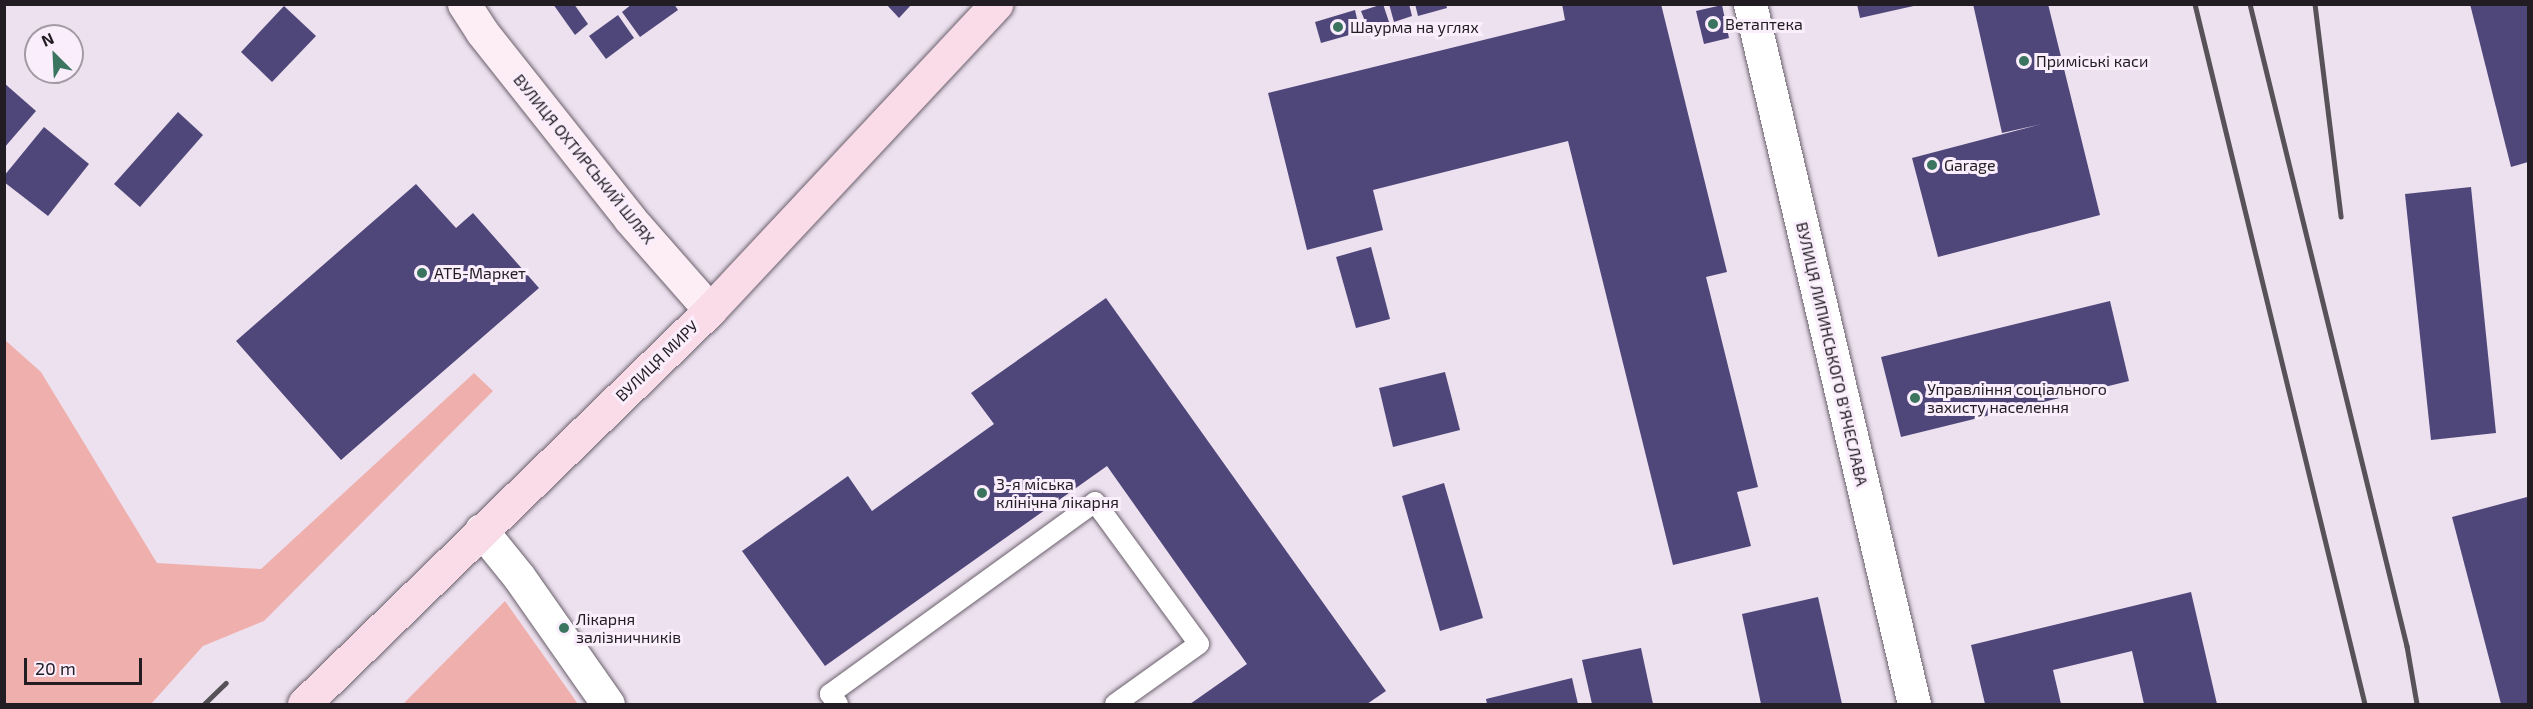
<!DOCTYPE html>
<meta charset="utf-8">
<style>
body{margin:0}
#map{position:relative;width:2533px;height:709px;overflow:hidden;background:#ede1ef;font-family:"Exo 2",sans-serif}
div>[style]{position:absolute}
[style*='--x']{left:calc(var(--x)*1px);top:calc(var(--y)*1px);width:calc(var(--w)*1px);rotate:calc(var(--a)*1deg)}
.green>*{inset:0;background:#efb0ad}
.building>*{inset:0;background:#4f477a}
.roads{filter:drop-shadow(0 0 2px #6a606c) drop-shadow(0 0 2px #6a606c)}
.service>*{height:20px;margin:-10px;padding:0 10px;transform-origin:10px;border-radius:10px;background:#fff}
.minor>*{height:33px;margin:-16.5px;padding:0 16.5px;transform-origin:16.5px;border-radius:16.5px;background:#fff}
.tertiary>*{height:33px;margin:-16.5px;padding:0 16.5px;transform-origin:16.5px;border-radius:16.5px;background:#fff}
.secondary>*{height:33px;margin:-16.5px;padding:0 16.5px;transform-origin:16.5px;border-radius:16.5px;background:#fdedf4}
.primary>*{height:33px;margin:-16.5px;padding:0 16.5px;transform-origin:16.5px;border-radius:16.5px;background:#fadce9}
.rail>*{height:4.5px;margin:-2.25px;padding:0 2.25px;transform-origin:2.25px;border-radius:2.25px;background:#575158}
.dots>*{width:16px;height:16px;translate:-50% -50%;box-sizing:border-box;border:3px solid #faeefd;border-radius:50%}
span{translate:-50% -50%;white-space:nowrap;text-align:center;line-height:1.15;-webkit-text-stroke:6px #faeefd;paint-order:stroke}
.poi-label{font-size:16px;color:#211d22}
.left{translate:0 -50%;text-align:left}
.street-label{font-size:16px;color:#211d22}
.frame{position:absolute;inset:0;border:6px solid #211d22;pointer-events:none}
.north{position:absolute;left:24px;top:24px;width:60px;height:60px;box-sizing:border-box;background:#faeefd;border:2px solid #a39aa5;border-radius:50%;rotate:336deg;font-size:16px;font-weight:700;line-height:24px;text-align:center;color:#211d22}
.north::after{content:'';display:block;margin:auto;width:21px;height:27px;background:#3b755f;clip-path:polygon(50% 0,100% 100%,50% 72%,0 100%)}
.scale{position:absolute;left:24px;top:658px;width:118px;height:27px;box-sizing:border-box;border:3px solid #211d22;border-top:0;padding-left:8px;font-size:18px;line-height:21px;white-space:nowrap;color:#211d22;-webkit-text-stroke:4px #faeefd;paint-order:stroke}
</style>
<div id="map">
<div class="green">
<i style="clip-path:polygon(5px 340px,41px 372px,157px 563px,261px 569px,474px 373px,493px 391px,264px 621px,203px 646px,151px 704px,5px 704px)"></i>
<i style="clip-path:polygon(505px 601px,578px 704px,403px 704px)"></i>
</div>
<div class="building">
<i style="clip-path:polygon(553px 4px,574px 4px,588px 24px,575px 35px)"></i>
<i style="clip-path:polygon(632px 4px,674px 4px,678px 10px,640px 37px,622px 12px)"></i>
<i style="clip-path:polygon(886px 4px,912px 4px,899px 18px)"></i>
<i style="clip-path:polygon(1383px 4px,1389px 22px,1368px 29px,1361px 11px)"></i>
<i style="clip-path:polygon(1389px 4px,1409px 4px,1412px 16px,1394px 22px)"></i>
<i style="clip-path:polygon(1415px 4px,1446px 4px,1447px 8px,1418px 16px)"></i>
<i style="clip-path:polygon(1562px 4px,1661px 4px,1727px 272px,1706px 277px,1758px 487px,1737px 492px,1751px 546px,1673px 565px,1568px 141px,1373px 190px,1383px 230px,1307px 250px,1268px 93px,1565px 20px)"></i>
<i style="clip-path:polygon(1857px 4px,1918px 4px,1918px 5px,1860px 18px)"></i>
<i style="clip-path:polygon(1973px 4px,2048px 4px,2100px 215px,1938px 257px,1912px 158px,2042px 124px,2002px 133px)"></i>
<i style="clip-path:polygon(2470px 4px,2528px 4px,2528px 162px,2511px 167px)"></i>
<i style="clip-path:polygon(1722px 5px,1729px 38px,1704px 44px,1696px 11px)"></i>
<i style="clip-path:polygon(284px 6px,316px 36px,272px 82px,241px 52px)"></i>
<i style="clip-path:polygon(1355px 10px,1360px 32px,1321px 43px,1315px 22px)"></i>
<i style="clip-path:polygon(618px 15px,634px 38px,606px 59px,589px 36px)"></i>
<i style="clip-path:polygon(4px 83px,36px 111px,4px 148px)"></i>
<i style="clip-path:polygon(178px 112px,203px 135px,140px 207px,114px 184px)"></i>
<i style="clip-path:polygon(44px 127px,89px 164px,48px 216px,4px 182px,4px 176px)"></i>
<i style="clip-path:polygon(416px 184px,456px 228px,473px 213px,539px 288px,341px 460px,236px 341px)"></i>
<i style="clip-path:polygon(2471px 187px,2496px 433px,2431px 440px,2405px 194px)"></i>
<i style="clip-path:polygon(1371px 247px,1390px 319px,1356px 328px,1336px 257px)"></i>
<i style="clip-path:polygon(1106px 298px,1386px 691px,1367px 704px,1190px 704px,1247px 664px,1107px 466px,825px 666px,742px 551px,848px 476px,872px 511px,994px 424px,971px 393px)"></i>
<i style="clip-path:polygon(2110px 301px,2129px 381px,1901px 437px,1881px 357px)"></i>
<i style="clip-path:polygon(1445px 372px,1460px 430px,1393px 447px,1379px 388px)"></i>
<i style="clip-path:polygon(1444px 483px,1483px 618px,1440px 631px,1402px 496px)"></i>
<i style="clip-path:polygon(2527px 497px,2528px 704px,2501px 704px,2452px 517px)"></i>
<i style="clip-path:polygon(2191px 592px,2217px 704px,2144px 704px,2132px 651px,2053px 670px,2061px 704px,1985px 704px,1971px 645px)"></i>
<i style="clip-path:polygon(1818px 597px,1842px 704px,1761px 704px,1742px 614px)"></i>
<i style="clip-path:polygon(1641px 648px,1653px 704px,1592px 704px,1582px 660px)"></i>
<i style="clip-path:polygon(1572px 678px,1578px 704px,1487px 704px,1486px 699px)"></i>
</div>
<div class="roads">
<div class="service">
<i style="--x:838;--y:704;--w:13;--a:-129"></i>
<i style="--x:830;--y:694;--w:327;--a:-35.9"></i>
<i style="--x:1095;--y:502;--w:176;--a:53.8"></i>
<i style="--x:1199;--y:644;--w:103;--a:144.5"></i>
</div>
<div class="minor">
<i style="--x:1750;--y:4;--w:719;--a:76.81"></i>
</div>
<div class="tertiary">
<i style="--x:481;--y:530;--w:60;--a:51"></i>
<i style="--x:519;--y:577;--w:155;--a:55"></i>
</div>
<div class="secondary">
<i style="--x:464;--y:4;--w:33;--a:57"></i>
<i style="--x:482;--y:32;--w:238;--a:51.6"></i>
<i style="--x:630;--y:219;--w:121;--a:48.7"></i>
</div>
<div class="primary">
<i style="--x:304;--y:704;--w:566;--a:-44.14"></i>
<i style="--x:710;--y:310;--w:419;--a:-46.9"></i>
</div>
</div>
<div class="rail">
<i style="--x:2195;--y:4;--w:720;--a:76.35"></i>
<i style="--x:2250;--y:4;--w:661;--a:76.26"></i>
<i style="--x:2407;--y:646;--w:59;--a:80.2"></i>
<i style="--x:2315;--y:4;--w:214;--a:83"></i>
<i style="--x:204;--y:704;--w:30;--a:-44"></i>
</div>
<div class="dots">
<i style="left:1713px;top:24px;background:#3b755f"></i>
<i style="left:1338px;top:27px;background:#3b755f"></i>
<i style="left:2024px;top:61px;background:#3b755f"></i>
<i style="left:1932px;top:165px;background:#3b755f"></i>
<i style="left:422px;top:273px;background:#3b755f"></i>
<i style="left:1915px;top:398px;background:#3b755f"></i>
<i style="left:982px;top:493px;background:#3b755f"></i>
<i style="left:564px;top:628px;background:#3b755f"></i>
</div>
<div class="poi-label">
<span class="left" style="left:1725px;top:24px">Ветаптека</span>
<span class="left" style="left:1350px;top:27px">Шаурма на углях</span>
<span class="left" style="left:2036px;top:61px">Приміські каси</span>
<span class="left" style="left:1944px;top:165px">Garage</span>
<span class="left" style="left:434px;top:273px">АТБ-Маркет</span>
<span class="left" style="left:1927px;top:398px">Управління соціального<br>захисту населення</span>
<span class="left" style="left:996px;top:493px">3-я міська<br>клінічна лікарня</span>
<span class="left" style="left:576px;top:628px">Лікарня<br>залізничників</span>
</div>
<div class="street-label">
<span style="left:584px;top:159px;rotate:51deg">ВУЛИЦЯ ОХТИРСЬКИЙ ШЛЯХ</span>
<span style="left:1832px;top:354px;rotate:77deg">ВУЛИЦЯ ЛИПИНСЬКОГО В'ЯЧЕСЛАВА</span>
<span style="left:657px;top:361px;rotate:-44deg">ВУЛИЦЯ МИРУ</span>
</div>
<div class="frame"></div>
<div class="north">N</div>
<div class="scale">20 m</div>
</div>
